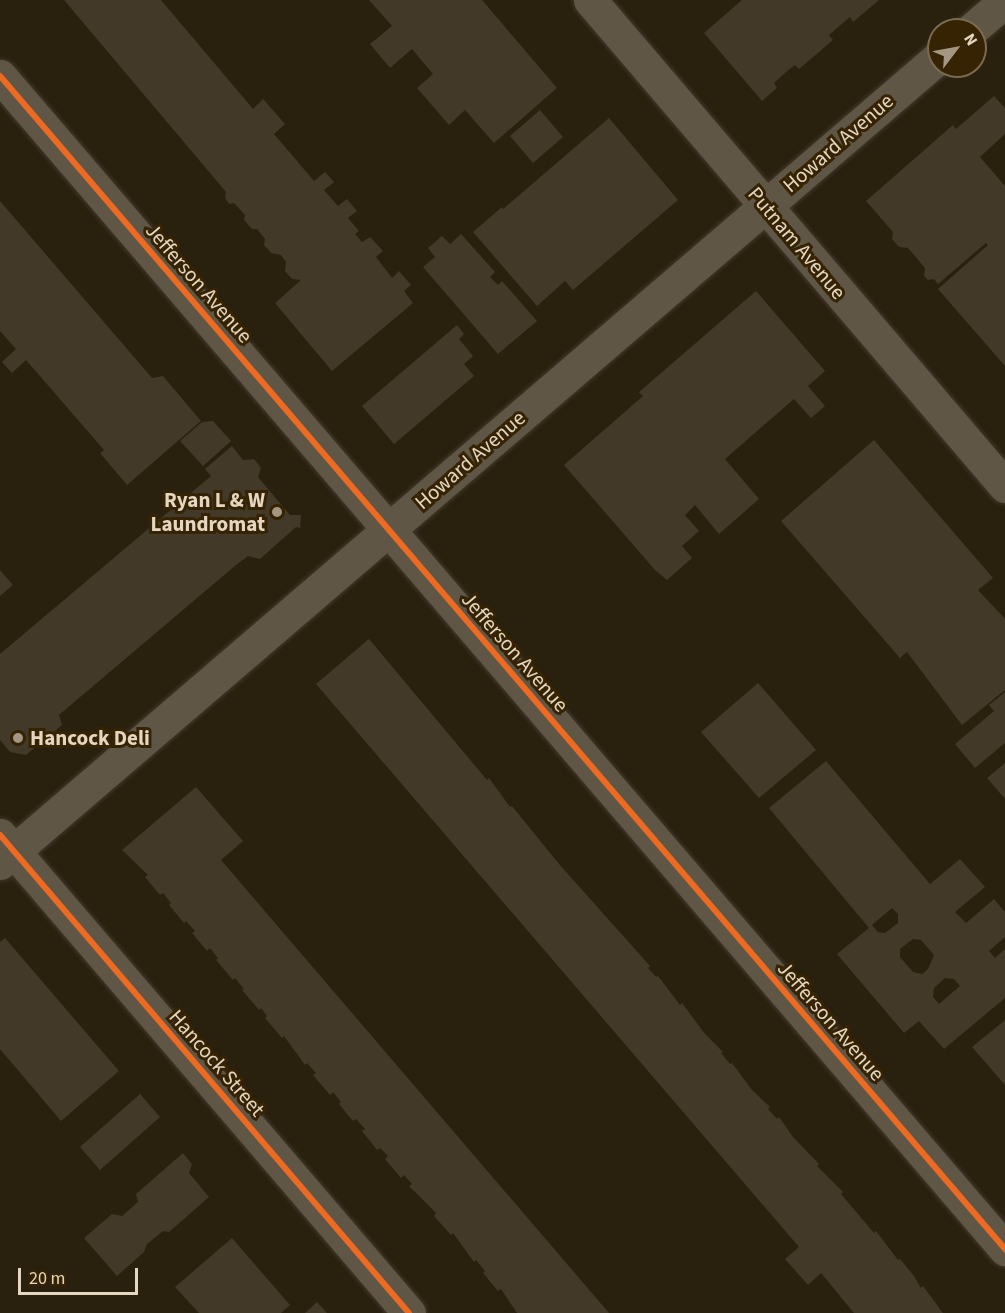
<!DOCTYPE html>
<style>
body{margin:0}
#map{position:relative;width:1005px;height:1313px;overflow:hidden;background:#2a200e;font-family:"Source Sans 3",sans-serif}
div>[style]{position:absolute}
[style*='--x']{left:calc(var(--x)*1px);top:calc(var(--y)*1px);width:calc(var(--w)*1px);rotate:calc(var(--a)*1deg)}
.building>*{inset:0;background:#433928}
.roads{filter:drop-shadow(0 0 2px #40392c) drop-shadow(0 0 2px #40392c)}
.street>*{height:33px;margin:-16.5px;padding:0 16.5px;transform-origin:16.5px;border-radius:16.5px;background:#605646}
.cycleway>*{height:6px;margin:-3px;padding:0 3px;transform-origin:3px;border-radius:3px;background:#ed6a23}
.dots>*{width:16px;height:16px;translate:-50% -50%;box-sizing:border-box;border:3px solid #352303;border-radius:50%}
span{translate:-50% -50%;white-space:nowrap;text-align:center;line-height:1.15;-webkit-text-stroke:6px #352303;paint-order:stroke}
.street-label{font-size:21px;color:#e4d6c0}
.poi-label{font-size:21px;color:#e4d6c0;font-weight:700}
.right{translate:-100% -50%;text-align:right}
.left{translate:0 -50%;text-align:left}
.north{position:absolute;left:927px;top:18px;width:60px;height:60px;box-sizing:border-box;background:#352303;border:2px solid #7b6b4f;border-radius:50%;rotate:58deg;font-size:16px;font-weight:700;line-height:24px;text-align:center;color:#e4d6c0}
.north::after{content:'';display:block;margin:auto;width:21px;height:27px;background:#a39682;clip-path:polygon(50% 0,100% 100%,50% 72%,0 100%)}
.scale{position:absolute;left:18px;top:1268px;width:120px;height:27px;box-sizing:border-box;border:3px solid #e4d6c0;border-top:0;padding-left:8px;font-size:18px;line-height:21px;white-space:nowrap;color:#e4d6c0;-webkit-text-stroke:4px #352303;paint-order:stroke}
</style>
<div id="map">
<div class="building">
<i style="clip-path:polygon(64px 0,161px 0,253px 109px,263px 99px,285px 124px,274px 134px,314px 181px,325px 172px,334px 182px,324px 190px,338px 206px,347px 199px,357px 211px,348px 218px,359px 231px,355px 234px,362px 242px,370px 237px,383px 251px,376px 257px,392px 278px,399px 271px,411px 285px,404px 291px,413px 303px,332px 371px,275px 303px,301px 280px,292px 279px,285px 271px,286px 262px,281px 255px,271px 253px,264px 245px,265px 239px,257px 229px,252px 229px,244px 220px,245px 215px,234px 203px,229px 204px,225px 198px,226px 192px)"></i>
<i style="clip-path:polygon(369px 0,482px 0,557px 88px,494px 143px,465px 110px,449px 125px,417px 88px,433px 74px,412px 49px,390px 68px,370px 44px,392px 26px)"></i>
<i style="clip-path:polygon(742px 0,879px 0,853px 22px,850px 17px,829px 35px,833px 40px,799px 69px,795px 65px,786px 72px,774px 83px,777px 88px,762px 101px,704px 33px)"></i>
<i style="clip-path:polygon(994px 96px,1005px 108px,1005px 134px,980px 157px,1005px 186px,1005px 366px,938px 289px,988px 245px,986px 243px,938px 284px,934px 279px,928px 280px,924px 276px,925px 268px,908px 248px,899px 247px,892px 239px,893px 232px,866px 201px,953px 125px,956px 129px)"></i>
<i style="clip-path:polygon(540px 110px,563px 137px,533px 163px,510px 136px)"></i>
<i style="clip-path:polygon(609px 118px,678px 200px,573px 290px,565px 281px,537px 306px,473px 232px,502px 207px,503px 209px)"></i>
<i style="clip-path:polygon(0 201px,152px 378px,163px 376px,201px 421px,127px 485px,100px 453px,104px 450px,26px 360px,12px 373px,2px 362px,16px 349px,0 331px)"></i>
<i style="clip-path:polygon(461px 234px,495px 272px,490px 277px,498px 285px,502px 281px,537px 321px,498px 354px,423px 267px,435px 257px,428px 248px,442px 236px,450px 244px)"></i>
<i style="clip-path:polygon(756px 291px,825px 371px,808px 386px,825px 406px,811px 418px,794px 399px,725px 459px,759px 499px,719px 534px,695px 505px,685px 515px,699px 531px,682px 546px,692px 558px,667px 580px,655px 570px,564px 465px,643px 396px,639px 392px)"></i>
<i style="clip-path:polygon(457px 325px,464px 334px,459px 339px,473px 356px,464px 364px,474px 376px,394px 444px,362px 406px)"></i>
<i style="clip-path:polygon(213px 421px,231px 441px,203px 466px,180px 441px,202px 422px)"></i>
<i style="clip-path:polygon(874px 440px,993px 578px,978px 590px,1005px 619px,1005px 690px,962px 725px,907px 652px,900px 658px,781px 521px)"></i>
<i style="clip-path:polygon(232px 446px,243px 460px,254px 459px,261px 468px,258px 477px,290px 515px,301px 515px,300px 528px,296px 527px,260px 559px,248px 556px,236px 565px,59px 715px,62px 725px,26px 755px,10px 752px,0 740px,0 654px,211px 476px,205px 469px)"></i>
<i style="clip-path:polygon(0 570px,13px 585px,0 596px)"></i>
<i style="clip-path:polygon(369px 639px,487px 780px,489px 778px,510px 807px,512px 806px,559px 864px,650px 966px,648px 968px,656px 977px,658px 976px,680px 1005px,682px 1003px,705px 1034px,723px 1052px,721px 1053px,730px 1064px,732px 1063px,752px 1090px,770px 1107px,768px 1109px,777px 1119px,779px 1117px,793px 1137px,819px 1164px,817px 1166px,843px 1192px,841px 1194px,874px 1233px,876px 1231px,898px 1260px,900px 1259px,914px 1276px,921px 1288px,923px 1286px,943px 1313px,854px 1313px,821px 1273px,808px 1285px,785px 1259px,799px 1247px,316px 684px)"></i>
<i style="clip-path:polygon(758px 683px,816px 750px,759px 798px,701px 732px)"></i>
<i style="clip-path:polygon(1005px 692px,1005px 743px,975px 768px,955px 744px,994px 711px,989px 705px)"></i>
<i style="clip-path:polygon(evenodd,826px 761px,930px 884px,960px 859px,985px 887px,955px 912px,966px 923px,994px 899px,1005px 912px,1005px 937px,989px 951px,995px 958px,1005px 949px,1005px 998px,944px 1049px,919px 1021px,904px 1033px,837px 954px,869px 928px,769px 808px,826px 761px,892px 908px,898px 914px,898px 923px,885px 933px,878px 932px,872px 925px,892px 908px,826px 761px,913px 939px,921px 940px,934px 955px,928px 969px,922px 974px,913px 972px,900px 957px,900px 949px,913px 939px,826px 761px,945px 978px,954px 979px,960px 986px,939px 1004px,933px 997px,934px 988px,945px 978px)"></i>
<i style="clip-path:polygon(1005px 763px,1005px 799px,987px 778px)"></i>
<i style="clip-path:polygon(196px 787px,243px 841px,221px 860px,609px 1313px,517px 1313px,501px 1289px,498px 1291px,483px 1273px,485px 1271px,476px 1260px,474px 1262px,453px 1233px,451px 1235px,434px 1216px,436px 1213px,409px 1186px,412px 1184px,404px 1175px,401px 1178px,385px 1159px,388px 1156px,380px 1148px,377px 1150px,362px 1131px,365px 1129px,356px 1119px,353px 1121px,339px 1104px,341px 1102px,333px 1092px,330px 1095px,313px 1075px,316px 1073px,307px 1063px,305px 1065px,284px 1036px,282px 1038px,265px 1018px,267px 1016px,261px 1008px,259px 1010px,242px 990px,244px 989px,235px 978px,233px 980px,216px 960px,218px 958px,210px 948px,207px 951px,192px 933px,195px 931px,186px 921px,184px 923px,169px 905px,171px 903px,163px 893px,160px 895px,145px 877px,148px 875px,122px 850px)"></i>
<i style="clip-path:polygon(5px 938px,119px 1071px,61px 1121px,0 1049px,0 942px)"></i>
<i style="clip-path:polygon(1005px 1020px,1005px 1085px,972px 1047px)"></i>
<i style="clip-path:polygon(140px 1094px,160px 1117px,100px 1170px,80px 1147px)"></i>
<i style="clip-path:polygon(183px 1153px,192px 1164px,189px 1173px,209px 1197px,169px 1232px,163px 1231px,147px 1244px,144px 1252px,117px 1276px,84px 1238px,112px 1214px,122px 1216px,138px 1202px,136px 1194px)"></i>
<i style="clip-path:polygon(232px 1238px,290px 1305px,281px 1313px,199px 1313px,175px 1287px)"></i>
<i style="clip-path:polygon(317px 1302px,327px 1313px,305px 1313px)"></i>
</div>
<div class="roads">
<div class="street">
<i style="--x:590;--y:0;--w:639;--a:49.51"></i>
<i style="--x:971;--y:30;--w:45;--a:-40.5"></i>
<i style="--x:0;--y:76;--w:1545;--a:49.41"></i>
<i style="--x:0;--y:835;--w:629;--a:49.45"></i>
<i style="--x:0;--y:863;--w:1237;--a:-40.64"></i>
</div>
</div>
<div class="cycleway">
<i style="--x:0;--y:76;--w:1545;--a:49.41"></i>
<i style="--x:0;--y:835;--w:629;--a:49.45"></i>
</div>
<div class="dots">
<i style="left:277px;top:512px;background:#a39682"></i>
<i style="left:18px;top:738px;background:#a39682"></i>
</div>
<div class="street-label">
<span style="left:838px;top:143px;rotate:-41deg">Howard Avenue</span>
<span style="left:797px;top:243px;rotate:50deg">Putnam Avenue</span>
<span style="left:199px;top:283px;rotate:49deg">Jefferson Avenue</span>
<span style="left:470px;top:460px;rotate:-41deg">Howard Avenue</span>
<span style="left:515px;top:652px;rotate:49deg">Jefferson Avenue</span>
<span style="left:831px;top:1021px;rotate:49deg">Jefferson Avenue</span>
<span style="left:217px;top:1063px;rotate:49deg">Hancock Street</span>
</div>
<div class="poi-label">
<span class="right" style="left:265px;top:512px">Ryan L &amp; W<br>Laundromat</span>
<span class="left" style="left:30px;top:738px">Hancock Deli</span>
</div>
<div class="north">N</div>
<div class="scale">20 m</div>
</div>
